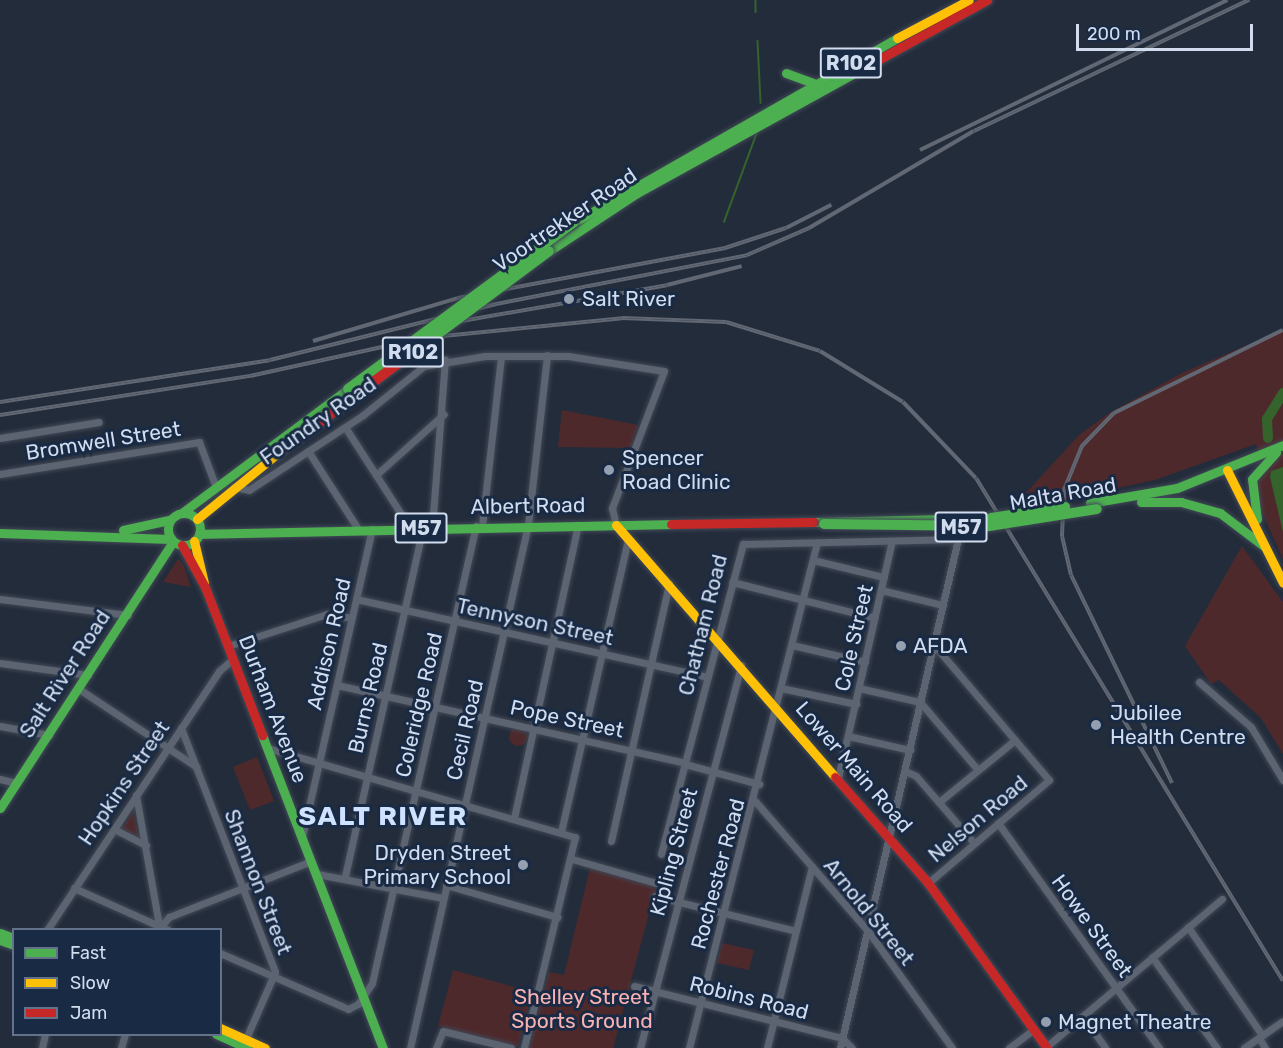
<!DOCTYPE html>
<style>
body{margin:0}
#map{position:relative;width:1283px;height:1048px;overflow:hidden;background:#232c3b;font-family:Rubik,sans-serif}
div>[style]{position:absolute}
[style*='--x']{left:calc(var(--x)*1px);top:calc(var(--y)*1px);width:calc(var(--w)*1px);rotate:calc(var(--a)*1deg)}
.green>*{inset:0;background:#4e292c}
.round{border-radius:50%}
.water>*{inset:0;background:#35632c}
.stream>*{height:1.5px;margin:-0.75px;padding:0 0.75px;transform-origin:0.75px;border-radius:0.75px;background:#35632c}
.river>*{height:10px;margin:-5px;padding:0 5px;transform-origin:5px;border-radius:5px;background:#35632c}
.roads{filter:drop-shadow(0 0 2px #414956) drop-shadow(0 0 2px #414956)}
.street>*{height:7px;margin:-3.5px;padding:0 3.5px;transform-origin:3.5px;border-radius:3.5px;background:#5c6371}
.fast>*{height:9px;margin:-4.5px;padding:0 4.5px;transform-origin:4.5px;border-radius:4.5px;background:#4caf50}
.fast>.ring{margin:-4.5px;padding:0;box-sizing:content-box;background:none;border:9px solid #4caf50;border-radius:50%}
.slow>*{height:9px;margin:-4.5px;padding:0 4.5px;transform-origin:4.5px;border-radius:4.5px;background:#ffc107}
.jam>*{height:9px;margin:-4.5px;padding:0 4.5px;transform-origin:4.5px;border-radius:4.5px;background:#c62828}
.rail>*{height:4px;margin-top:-2px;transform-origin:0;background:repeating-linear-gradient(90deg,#192a45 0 4.5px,#616874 0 9px);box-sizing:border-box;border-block:2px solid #616874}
.bridges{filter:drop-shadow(0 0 2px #414956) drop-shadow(0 0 2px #414956)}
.fast-bridge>*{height:10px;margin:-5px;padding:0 5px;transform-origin:5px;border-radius:5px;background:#4caf50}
.jam-bridge>*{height:10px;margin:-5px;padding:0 5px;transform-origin:5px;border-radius:5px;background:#c62828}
.dots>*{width:16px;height:16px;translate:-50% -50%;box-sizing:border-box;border:3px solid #192a45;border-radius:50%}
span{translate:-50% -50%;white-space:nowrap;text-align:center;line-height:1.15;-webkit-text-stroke:6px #192a45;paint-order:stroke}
.shield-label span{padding:2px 4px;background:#192a45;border:2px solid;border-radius:4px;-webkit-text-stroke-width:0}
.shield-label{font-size:20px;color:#d1ddef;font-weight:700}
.street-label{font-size:21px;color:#d1ddef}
.poi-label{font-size:21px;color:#d1ddef}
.left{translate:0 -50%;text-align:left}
.right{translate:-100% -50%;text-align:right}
.park-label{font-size:21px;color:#f8b2b1}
.district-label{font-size:27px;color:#cfe2ff;font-weight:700;letter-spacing:1.5px}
.legend{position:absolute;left:12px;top:928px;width:210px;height:108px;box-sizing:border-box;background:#192a45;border:2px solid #637289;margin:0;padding:8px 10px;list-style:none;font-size:18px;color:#d1ddef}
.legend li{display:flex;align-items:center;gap:12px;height:30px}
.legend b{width:30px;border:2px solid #637289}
.scale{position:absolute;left:1076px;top:24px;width:177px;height:27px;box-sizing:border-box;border:3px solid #d1ddef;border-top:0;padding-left:8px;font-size:18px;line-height:21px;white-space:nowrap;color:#d1ddef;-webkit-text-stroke:4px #192a45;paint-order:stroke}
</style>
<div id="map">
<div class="green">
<i style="clip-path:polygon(1283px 330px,1283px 559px,1253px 492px,1263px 470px,1256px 444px,1155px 480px,1024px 508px,1023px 496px,1079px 435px,1111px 412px,1184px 372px)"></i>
<i style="clip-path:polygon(562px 410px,638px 425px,631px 448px,558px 447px)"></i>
<i style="clip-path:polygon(1242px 546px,1283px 602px,1283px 754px,1261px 718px,1219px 680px,1211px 684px,1185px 646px)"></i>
<i style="clip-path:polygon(178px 559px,183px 564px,191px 587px,163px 582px)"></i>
<i class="round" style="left:509px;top:728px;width:18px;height:18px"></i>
<i style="clip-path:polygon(257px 757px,274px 801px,250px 810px,233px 767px)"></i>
<i style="clip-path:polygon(133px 811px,140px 839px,138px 840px,122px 829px)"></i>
<i style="clip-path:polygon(590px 868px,656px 887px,613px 1048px,529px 1048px,549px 972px,564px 975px)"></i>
<i style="clip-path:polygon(722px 943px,754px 950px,749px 970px,717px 963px)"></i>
<i style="clip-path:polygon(453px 970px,532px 992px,518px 1047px,438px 1026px)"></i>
</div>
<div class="water">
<i style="clip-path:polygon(1283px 467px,1283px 532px,1270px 477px,1271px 471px)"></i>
</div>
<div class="stream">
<i style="--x:756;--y:0;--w:12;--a:90"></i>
<i style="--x:758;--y:41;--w:62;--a:87.2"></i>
<i style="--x:724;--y:222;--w:93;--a:-69.8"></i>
</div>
<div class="river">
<i style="--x:1268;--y:438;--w:19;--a:-93"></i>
<i style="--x:1267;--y:419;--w:31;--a:-58"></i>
</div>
<div class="roads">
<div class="street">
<i style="--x:345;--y:427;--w:120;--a:57.2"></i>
<i style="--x:0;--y:438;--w:100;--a:-9.2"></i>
<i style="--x:308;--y:451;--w:93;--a:57.3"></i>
<i style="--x:0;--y:474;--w:202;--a:-9.1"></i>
<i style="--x:199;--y:442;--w:48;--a:69.3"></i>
<i style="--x:376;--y:475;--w:91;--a:-41.9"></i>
<i style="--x:234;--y:487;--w:15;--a:11"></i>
<i style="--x:249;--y:490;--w:11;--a:-34"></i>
<i style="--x:258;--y:484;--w:126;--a:-33.3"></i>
<i style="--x:363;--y:415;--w:78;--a:-38.8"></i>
<i style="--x:424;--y:366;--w:62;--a:-9.3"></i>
<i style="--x:485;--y:356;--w:83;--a:0"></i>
<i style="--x:568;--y:356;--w:97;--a:8.9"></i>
<i style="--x:664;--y:371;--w:147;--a:110.8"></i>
<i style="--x:612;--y:508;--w:17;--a:77"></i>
<i style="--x:482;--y:526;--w:171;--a:-83.6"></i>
<i style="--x:432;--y:528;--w:169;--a:-85.6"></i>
<i style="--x:813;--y:560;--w:73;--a:13.5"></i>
<i style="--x:732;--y:582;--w:147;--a:14.1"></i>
<i style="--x:881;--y:590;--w:64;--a:13.6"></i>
<i style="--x:0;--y:599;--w:129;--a:7.1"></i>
<i style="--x:356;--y:599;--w:360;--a:12.5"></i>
<i style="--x:792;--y:645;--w:75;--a:13.1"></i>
<i style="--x:228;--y:646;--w:104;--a:-17.9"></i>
<i style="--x:327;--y:614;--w:25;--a:9"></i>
<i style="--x:0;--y:663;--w:89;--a:7.8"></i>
<i style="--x:1199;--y:682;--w:69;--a:40.9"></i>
<i style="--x:1251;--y:727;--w:62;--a:58.9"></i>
<i style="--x:337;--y:685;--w:357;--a:12.6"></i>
<i style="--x:781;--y:688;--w:77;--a:12"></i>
<i style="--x:859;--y:688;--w:63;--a:12.9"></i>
<i style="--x:79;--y:689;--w:141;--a:33.5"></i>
<i style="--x:920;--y:702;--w:89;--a:49.5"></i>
<i style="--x:0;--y:726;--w:50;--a:10.4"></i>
<i style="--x:181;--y:728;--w:261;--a:68.9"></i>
<i style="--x:275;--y:972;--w:77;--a:113.6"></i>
<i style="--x:848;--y:736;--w:64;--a:12.7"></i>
<i style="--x:268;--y:748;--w:320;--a:16.2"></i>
<i style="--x:575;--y:837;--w:217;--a:103.6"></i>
<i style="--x:685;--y:764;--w:77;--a:15.1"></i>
<i style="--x:905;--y:771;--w:12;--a:24"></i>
<i style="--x:916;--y:776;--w:89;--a:49.1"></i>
<i style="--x:838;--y:778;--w:243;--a:-77.2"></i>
<i style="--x:0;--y:779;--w:16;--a:14"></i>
<i style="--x:136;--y:795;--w:133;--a:80"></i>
<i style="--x:755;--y:801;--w:172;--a:49"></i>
<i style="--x:868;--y:931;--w:144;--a:54.3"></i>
<i style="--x:939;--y:802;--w:98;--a:-39.2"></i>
<i style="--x:514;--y:818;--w:300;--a:-77.7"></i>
<i style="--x:998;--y:823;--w:277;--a:54.4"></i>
<i style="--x:114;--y:829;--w:36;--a:27"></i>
<i style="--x:561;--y:832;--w:301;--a:-77.1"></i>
<i style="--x:302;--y:837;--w:316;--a:-77.2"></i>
<i style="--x:611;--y:841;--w:264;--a:-77.3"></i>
<i style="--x:661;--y:854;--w:321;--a:-75.2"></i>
<i style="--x:743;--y:544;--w:215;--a:-1.3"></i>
<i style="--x:958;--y:539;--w:522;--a:103.05"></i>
<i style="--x:572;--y:859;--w:87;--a:15.9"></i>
<i style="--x:317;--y:874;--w:128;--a:10.8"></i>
<i style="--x:345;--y:876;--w:357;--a:-77.4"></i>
<i style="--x:928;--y:883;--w:159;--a:-40.4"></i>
<i style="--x:1049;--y:780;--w:177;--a:-130.4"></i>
<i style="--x:446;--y:885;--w:116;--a:16.1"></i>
<i style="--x:74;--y:888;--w:103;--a:24.1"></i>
<i style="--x:655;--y:896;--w:145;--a:13.9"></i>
<i style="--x:1188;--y:927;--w:131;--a:55.6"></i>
<i style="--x:47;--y:930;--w:311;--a:-56.4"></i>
<i style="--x:219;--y:671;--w:18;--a:-41"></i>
<i style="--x:158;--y:930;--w:17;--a:-50"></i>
<i style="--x:169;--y:917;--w:153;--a:-21.5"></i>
<i style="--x:220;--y:953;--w:140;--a:23.6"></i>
<i style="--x:348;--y:1009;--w:11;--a:-27"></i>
<i style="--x:358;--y:1004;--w:25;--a:-56"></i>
<i style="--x:372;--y:983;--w:469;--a:-77.2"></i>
<i style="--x:1152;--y:957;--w:112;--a:54.5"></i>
<i style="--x:634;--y:986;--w:214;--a:14"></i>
<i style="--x:842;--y:1038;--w:14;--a:45"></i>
<i style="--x:1083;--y:1016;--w:39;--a:55"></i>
<i style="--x:1259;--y:1038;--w:12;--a:59"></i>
<i style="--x:1046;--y:1047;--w:230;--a:-40.1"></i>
<i style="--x:42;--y:1048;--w:14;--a:-78"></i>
<i style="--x:121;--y:1048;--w:15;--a:-74"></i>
<i style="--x:410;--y:1048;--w:536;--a:-77.29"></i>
<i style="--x:528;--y:525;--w:171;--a:-83.6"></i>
<i style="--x:436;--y:1048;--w:18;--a:-68"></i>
<i style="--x:443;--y:1031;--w:70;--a:14"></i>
<i style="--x:640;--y:1048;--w:396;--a:-75.2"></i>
<i style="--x:689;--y:1048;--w:518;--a:-75.8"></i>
<i style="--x:767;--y:1048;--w:187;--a:-76.1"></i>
<i style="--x:1009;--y:1048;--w:30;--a:-37"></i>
<i style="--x:1244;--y:1048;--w:47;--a:-34.7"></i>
</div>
<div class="fast">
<i style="--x:786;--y:73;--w:29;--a:20"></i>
<i style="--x:573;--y:223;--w:373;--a:-29.7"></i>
<i style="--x:549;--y:251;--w:105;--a:-33.4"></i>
<i style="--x:637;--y:193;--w:273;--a:-28.9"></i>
<i style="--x:1141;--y:502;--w:40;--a:0"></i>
<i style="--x:1181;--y:502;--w:41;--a:15.8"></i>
<i style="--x:1220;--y:513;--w:56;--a:37.1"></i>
<i style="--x:1090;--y:503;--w:88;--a:-9.8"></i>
<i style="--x:1177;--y:488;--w:114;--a:-22.1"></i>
<i style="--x:183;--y:512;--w:206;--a:-36.7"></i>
<i class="ring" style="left:168px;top:513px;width:23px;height:23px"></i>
<i style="--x:1257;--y:519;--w:40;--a:-97.1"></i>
<i style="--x:1252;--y:479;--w:36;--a:-48"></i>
<i style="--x:814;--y:522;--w:177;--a:-1.3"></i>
<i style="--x:123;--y:530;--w:47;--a:-12.3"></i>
<i style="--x:0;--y:533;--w:170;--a:2"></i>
<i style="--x:199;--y:534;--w:472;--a:-1.2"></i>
<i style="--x:262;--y:735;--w:336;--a:68.9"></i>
<i style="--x:0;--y:808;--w:317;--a:-57"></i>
<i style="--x:0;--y:933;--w:15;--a:20"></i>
<i style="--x:0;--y:940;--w:15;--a:20"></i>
<i style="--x:216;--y:1034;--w:34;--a:24"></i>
</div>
<div class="slow">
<i style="--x:897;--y:38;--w:81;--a:-27.8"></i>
<i style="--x:1227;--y:470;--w:126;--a:63.6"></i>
<i style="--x:197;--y:519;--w:104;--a:-39.2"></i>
<i style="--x:616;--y:525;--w:334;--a:49"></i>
<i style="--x:194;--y:541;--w:43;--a:76.6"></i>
<i style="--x:220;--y:1028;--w:49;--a:24"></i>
</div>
<div class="jam">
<i style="--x:876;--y:61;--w:127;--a:-28.8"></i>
<i style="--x:671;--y:524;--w:143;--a:-0.8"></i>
<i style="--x:182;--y:545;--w:48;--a:61.3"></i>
<i style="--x:205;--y:587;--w:159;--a:68.9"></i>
<i style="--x:835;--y:777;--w:141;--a:48.7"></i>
<i style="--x:928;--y:883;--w:203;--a:54.2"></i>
</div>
</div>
<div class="rail">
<i style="--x:920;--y:150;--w:342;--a:-26"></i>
<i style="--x:456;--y:322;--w:214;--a:-9.9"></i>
<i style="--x:667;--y:285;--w:77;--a:-14.2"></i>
<i style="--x:313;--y:341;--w:151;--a:-16.5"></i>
<i style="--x:458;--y:298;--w:272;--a:-10.6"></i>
<i style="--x:725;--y:248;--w:64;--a:-18.2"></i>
<i style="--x:786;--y:228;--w:51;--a:-27.1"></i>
<i style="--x:0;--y:402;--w:273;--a:-8.8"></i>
<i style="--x:270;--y:360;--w:233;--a:-13.9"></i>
<i style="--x:496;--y:304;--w:256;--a:-11"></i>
<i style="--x:747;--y:255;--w:68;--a:-23.5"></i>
<i style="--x:809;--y:228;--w:191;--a:-30.5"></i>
<i style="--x:974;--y:131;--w:305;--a:-25.5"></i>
<i style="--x:0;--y:415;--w:253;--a:-8.9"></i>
<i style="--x:250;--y:376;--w:177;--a:-12.4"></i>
<i style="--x:423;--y:338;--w:200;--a:-5.7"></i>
<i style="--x:622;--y:318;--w:104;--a:2.2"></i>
<i style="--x:726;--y:322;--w:98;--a:17.1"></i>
<i style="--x:820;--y:351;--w:97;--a:31.6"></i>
<i style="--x:903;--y:402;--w:105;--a:46.2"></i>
<i style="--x:976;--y:478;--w:589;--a:58.6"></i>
<i style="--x:1172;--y:783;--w:231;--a:-115.9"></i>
<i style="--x:1071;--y:575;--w:40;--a:-103"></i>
<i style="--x:1062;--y:536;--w:46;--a:-87.5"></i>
<i style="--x:1064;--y:490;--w:48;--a:-67.8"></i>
<i style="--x:1082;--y:446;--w:46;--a:-45.9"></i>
<i style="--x:1114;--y:413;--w:188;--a:-26.2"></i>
</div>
<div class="bridges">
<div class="fast-bridge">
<i style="--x:419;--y:348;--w:162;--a:-36.7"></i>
<i style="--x:348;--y:389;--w:280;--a:-36.4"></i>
<i style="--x:991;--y:518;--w:75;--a:-8.5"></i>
<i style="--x:824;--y:524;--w:165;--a:0.7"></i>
<i style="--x:989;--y:526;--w:109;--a:-8.9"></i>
</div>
<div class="jam-bridge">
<i style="--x:278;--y:453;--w:176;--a:-36.7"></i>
</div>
</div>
<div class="dots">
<i style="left:569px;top:299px;background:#949fb0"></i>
<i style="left:609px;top:470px;background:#949fb0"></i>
<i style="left:901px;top:646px;background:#949fb0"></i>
<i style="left:1096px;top:725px;background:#949fb0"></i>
<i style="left:523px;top:865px;background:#949fb0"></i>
<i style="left:1046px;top:1022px;background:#949fb0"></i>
</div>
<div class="shield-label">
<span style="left:851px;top:63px">R102</span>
<span style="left:413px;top:352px">R102</span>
<span style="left:961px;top:527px">M57</span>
<span style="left:421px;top:528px">M57</span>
</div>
<div class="street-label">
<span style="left:565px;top:220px;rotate:-34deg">Voortrekker Road</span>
<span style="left:318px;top:421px;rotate:-35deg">Foundry Road</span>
<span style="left:103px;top:441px;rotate:-9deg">Bromwell Street</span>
<span style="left:1063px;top:494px;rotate:-10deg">Malta Road</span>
<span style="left:528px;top:506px;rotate:-1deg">Albert Road</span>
<span style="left:535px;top:622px;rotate:12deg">Tennyson Street</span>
<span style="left:703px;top:625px;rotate:-76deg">Chatham Road</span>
<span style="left:854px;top:638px;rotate:-77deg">Cole Street</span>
<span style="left:329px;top:644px;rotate:-77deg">Addison Road</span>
<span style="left:65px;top:674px;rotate:-57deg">Salt River Road</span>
<span style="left:368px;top:698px;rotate:-77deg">Burns Road</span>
<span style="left:419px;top:705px;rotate:-77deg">Coleridge Road</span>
<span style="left:273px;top:709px;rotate:69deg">Durham Avenue</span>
<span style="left:567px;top:719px;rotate:12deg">Pope Street</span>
<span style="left:465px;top:730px;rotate:-77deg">Cecil Road</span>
<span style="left:854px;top:767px;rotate:49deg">Lower Main Road</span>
<span style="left:124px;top:783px;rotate:-56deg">Hopkins Street</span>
<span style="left:978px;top:819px;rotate:-40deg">Nelson Road</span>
<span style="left:674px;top:852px;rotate:-75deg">Kipling Street</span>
<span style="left:718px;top:874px;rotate:-75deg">Rochester Road</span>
<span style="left:258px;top:882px;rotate:69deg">Shannon Street</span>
<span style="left:869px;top:912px;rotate:51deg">Arnold Street</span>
<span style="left:1092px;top:926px;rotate:54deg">Howe Street</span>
<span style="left:749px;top:998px;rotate:14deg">Robins Road</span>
</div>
<div class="poi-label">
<span class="left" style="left:582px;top:299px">Salt River</span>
<span class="left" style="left:622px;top:470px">Spencer<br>Road Clinic</span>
<span class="left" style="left:913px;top:646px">AFDA</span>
<span class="left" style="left:1110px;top:725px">Jubilee<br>Health Centre</span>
<span class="right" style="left:511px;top:865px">Dryden Street<br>Primary School</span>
<span class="left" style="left:1058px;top:1022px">Magnet Theatre</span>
</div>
<div class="park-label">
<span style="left:582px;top:1009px">Shelley Street<br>Sports Ground</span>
</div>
<div class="district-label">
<span style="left:383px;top:817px">SALT RIVER</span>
</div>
<ul class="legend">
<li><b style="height:8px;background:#4caf50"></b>Fast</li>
<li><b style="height:8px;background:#ffc107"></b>Slow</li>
<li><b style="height:8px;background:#c62828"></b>Jam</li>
</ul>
<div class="scale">200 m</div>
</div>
